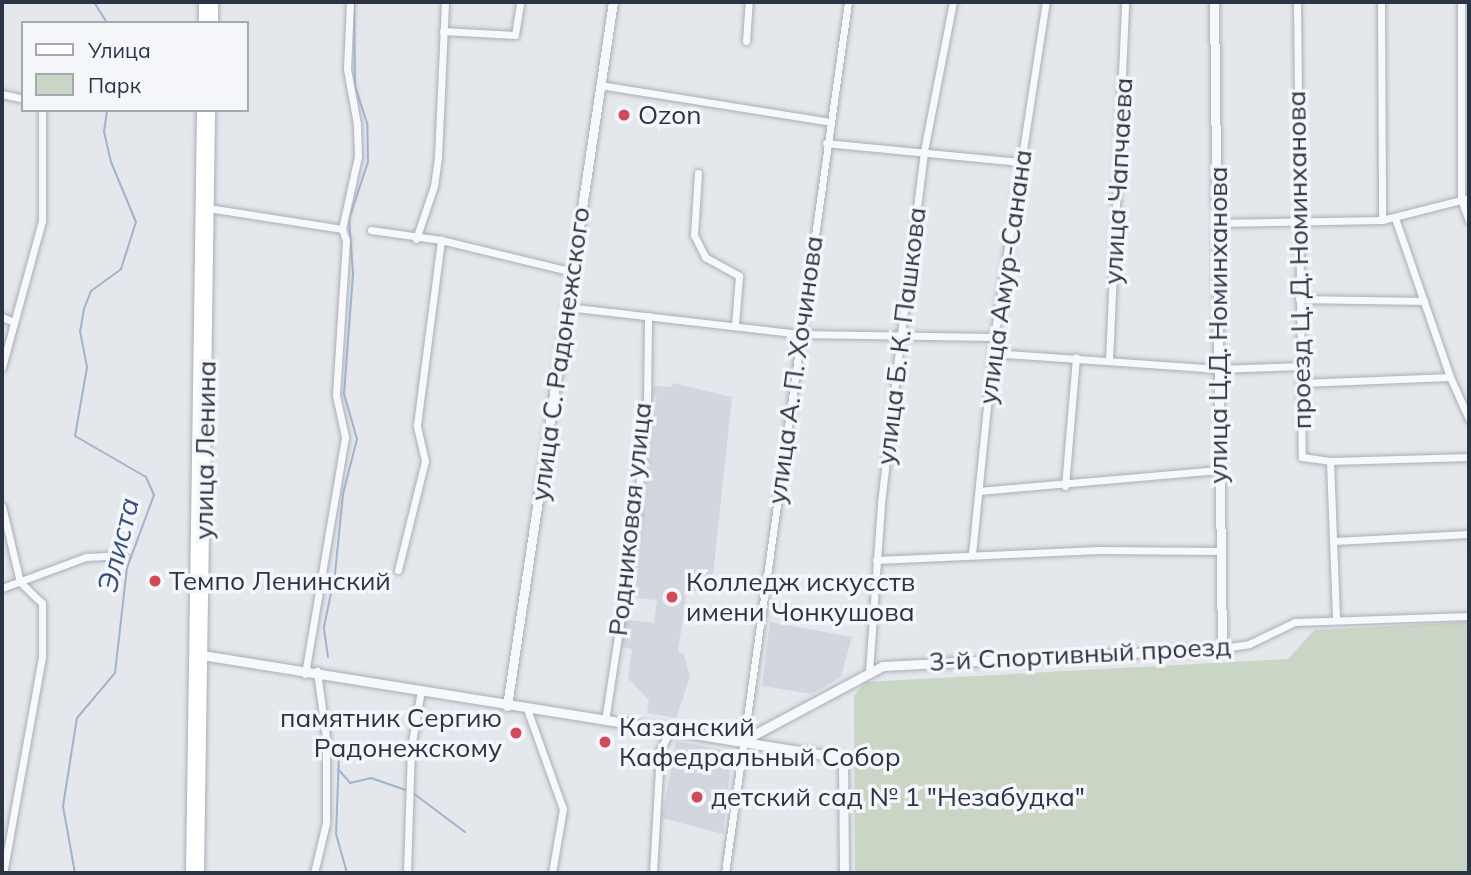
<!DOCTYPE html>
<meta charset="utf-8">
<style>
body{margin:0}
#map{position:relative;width:1471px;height:875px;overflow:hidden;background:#e4e7ec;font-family:Mulish,sans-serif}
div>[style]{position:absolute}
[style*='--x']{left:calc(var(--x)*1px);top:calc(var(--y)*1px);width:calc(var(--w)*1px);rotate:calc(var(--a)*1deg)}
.built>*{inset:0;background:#d2d6de}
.green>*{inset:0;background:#c9d6c5}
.stream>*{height:2px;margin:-1px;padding:0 1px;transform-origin:1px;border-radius:1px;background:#9fb4cc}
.roads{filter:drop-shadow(0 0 2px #a9aeb7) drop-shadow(0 0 2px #a9aeb7)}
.minor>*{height:7px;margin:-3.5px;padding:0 3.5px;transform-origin:3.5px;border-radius:3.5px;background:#f7f8fa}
.tertiary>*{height:9px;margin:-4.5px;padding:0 4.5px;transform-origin:4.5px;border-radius:4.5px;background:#f7f8fa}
.primary>*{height:10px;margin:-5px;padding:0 5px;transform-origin:5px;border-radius:5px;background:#fff}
.dots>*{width:19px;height:19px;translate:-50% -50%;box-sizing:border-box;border:4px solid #f4f6f9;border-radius:50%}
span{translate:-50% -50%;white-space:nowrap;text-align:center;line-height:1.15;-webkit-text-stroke:7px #f4f6f9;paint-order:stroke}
.poi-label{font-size:26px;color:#2b3445}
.left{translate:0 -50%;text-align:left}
.right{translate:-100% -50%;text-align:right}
.street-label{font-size:26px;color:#2b3445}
.water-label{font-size:28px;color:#34527a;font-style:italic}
.frame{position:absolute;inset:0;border:4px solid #2b3445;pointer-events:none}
.legend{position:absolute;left:21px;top:21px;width:228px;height:91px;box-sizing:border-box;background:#f4f6f9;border:2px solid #a4a8b1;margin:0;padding:9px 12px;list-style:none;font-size:21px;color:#2b3445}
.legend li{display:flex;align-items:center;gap:14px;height:35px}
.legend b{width:35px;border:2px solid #a4a8b1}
</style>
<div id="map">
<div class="built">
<i style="clip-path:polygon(673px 383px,732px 397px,711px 594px,687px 590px,678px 652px,684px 654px,690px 677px,676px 718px,647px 713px,649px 700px,628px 678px,632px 649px,622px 647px,623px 619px,654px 623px,657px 600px,627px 597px,641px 493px,646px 494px,647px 487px,642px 485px,657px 396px,653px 394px,654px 386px,671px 387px)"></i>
<i style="clip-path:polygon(770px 622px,852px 637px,841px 677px,812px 694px,762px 686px)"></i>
<i style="clip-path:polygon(676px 741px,732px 752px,723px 834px,662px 818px)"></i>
</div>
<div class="green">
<i style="clip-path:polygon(1469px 622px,1469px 873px,855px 873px,854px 696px,865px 682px,1288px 659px,1314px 630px)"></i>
</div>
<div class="stream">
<i style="--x:94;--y:2;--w:25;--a:58"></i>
<i style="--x:328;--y:657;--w:30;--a:-98"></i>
<i style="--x:324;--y:627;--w:54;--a:-78.3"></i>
<i style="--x:335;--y:574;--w:80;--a:-84.3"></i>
<i style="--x:343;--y:494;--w:57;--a:-75.7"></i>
<i style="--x:357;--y:439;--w:47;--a:-106.1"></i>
<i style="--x:344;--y:394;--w:121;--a:-85.7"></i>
<i style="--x:353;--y:273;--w:54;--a:-94.2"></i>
<i style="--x:349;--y:219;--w:60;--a:-71.6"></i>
<i style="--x:368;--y:162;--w:39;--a:-91"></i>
<i style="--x:367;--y:123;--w:40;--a:-108"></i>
<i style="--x:355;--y:85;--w:83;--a:-90.7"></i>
<i style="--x:339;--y:754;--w:80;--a:92.1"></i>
<i style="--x:336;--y:834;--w:41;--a:74.2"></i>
<i style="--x:338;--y:769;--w:18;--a:49"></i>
<i style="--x:350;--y:783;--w:22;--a:-13"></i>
<i style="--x:371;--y:778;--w:39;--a:19"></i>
<i style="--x:413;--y:793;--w:65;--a:36.9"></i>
<i style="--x:75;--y:873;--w:68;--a:-100.2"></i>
<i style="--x:63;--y:806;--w:89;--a:-81"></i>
<i style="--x:77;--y:718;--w:59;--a:-49.8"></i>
<i style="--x:115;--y:673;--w:106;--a:-83.5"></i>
<i style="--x:127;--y:568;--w:78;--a:-69.7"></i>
<i style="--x:154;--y:495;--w:20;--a:-114"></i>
<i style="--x:146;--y:477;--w:82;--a:-150"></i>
<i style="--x:75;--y:436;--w:70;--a:-80.1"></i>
<i style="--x:87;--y:367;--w:36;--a:-101"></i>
<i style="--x:80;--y:332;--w:23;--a:-80"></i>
<i style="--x:84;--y:309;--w:19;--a:-69"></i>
<i style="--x:91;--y:291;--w:37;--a:-36"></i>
<i style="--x:121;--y:269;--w:49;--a:-72.3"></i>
<i style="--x:136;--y:222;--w:65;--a:-112.6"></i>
<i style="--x:111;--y:162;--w:31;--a:-103"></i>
<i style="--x:104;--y:132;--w:22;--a:-82"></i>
</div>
<div class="roads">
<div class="minor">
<i style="--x:1297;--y:2;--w:455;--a:89.4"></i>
<i style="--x:1302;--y:457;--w:28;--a:8"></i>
<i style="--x:1330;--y:461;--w:159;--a:87.8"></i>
<i style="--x:1381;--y:2;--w:218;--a:89.7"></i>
<i style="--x:1461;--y:2;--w:197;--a:90"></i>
<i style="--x:1461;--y:199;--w:23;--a:70"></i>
<i style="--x:443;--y:31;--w:72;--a:3.2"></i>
<i style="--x:515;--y:35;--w:33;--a:-81"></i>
<i style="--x:746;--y:41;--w:39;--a:-86"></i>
<i style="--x:600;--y:85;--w:233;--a:9.1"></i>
<i style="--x:2;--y:94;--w:22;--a:13"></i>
<i style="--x:826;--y:143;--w:194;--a:5.6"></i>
<i style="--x:698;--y:173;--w:62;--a:93.7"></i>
<i style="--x:694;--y:235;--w:25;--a:63"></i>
<i style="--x:705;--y:257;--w:39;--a:29"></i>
<i style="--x:739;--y:276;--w:49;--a:94.7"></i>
<i style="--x:208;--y:208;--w:136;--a:8.9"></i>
<i style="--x:1395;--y:218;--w:168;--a:70.9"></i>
<i style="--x:1450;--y:377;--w:46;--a:65.7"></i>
<i style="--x:1217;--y:223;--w:165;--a:-1"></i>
<i style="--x:1382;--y:220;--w:90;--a:-14.2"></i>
<i style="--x:371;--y:230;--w:71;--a:8.1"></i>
<i style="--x:441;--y:240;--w:136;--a:13.6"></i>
<i style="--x:416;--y:239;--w:56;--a:-71.2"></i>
<i style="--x:434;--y:186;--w:29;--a:-82"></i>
<i style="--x:438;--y:157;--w:155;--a:-87.4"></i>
<i style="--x:1299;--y:299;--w:125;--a:0.9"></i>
<i style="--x:567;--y:307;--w:234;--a:6.6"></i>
<i style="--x:799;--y:334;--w:195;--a:0.9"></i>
<i style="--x:2;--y:317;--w:13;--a:23"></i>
<i style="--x:992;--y:353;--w:228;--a:4"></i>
<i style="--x:1219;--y:369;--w:81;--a:-2.1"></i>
<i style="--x:1109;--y:360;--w:358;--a:-87.4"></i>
<i style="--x:2;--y:367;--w:151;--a:-74.7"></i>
<i style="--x:42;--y:221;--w:111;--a:-90"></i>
<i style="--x:1302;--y:383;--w:148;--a:-2.3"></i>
<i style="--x:1330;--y:461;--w:139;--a:-1.6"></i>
<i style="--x:1065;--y:486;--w:129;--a:-85.1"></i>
<i style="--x:979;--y:491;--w:240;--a:-5"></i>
<i style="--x:2;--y:506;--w:78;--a:76.7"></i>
<i style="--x:20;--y:582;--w:30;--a:44"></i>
<i style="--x:42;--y:603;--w:54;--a:90"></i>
<i style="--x:42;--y:657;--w:219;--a:100.2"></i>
<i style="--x:1334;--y:541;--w:135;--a:-3"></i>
<i style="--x:972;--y:554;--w:218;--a:-84.2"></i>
<i style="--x:994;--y:337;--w:339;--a:-81.2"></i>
<i style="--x:876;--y:560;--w:223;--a:-2.6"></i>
<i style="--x:1099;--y:550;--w:121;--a:0.5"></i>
<i style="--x:398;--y:570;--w:112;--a:-76.1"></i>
<i style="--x:425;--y:461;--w:37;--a:-103"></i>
<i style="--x:417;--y:425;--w:187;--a:-82.6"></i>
<i style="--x:2;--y:588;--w:90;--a:-20.3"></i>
<i style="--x:86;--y:557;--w:38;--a:-3"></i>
<i style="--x:1222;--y:648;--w:27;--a:-8"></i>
<i style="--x:1249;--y:644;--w:51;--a:-25.6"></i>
<i style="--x:1295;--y:622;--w:174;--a:-2"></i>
<i style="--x:869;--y:672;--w:169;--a:-85.9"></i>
<i style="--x:881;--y:503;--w:170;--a:-83.3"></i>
<i style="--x:901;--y:334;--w:184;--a:-82.8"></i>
<i style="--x:924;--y:151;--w:152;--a:-79"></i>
<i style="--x:305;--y:674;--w:240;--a:-80.4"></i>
<i style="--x:345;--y:437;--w:43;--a:-102.1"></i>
<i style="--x:336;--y:395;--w:155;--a:-86.3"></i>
<i style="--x:346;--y:240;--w:12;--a:-110"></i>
<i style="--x:342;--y:229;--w:75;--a:-77.6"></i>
<i style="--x:358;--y:156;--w:32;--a:-92"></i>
<i style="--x:357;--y:124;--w:56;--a:-100.3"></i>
<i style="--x:347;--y:69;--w:67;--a:-87.4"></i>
<i style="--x:527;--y:709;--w:106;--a:70.2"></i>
<i style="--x:563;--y:809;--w:65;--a:99.8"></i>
<i style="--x:605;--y:721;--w:205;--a:-81.3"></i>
<i style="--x:636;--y:518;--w:116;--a:-84.5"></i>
<i style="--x:647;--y:403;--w:87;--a:-89.3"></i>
<i style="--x:314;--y:873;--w:51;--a:-76.5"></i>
<i style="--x:326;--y:823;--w:85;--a:-90"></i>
<i style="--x:326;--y:738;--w:68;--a:-97.7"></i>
<i style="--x:407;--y:873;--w:125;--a:-88.2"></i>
<i style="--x:411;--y:748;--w:59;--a:-80.2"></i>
<i style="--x:653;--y:873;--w:123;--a:-86.7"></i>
<i style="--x:660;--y:750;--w:21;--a:-62"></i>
<i style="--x:725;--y:873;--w:880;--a:-81.96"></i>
</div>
<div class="tertiary">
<i style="--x:202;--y:655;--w:649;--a:9.13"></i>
<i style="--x:843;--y:758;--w:115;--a:89.5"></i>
<i style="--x:507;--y:706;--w:712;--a:-81.44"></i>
<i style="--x:746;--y:739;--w:155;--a:-28.1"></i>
<i style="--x:883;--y:666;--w:339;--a:-3"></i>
<i style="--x:1222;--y:648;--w:646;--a:-90.71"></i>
</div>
<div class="primary">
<i style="--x:204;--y:23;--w:21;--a:-90"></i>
<i style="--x:213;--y:23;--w:21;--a:-90"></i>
<i style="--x:191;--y:873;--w:763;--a:-89.17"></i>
<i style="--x:199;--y:873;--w:763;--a:-89.17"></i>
</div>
</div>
<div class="dots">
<i style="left:624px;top:115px;background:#d1495b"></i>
<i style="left:155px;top:581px;background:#d1495b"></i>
<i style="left:672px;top:597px;background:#d1495b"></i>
<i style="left:516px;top:733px;background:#d1495b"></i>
<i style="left:605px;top:742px;background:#d1495b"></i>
<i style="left:697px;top:797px;background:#d1495b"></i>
</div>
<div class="poi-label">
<span class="left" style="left:638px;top:115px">Ozon</span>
<span class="left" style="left:169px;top:581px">Темпо Ленинский</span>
<span class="left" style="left:686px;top:597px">Колледж искусств<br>имени Чонкушова</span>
<span class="right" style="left:502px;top:733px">памятник Сергию<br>Радонежскому</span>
<span class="left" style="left:619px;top:742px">Казанский<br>Кафедральный Собор</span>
<span class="left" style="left:711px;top:797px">детский сад № 1 "Незабудка"</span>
</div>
<div class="street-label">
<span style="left:1118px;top:181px;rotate:-87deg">улица Чапчаева</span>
<span style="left:1299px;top:260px;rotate:-91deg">проезд Ц. Д. Номинханова</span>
<span style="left:1005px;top:277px;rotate:-82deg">улица Амур-Санана</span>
<span style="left:1218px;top:325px;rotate:-90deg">улица Ц.Д. Номинханова</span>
<span style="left:901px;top:336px;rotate:-83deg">улица Б. К. Пашкова</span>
<span style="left:560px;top:354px;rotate:-82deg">улица С. Радонежского</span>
<span style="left:795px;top:370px;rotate:-82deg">улица А. П. Хочинова</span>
<span style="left:205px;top:450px;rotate:-89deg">улица Ленина</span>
<span style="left:630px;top:519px;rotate:-84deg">Родниковая улица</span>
<span style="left:1080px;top:654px;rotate:-3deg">3-й Спортивный проезд</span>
</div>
<div class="water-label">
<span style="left:118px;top:545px;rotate:-76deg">Элиста</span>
</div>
<div class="frame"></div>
<ul class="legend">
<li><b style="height:9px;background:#fff"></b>Улица</li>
<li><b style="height:19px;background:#c9d6c5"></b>Парк</li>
</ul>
</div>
